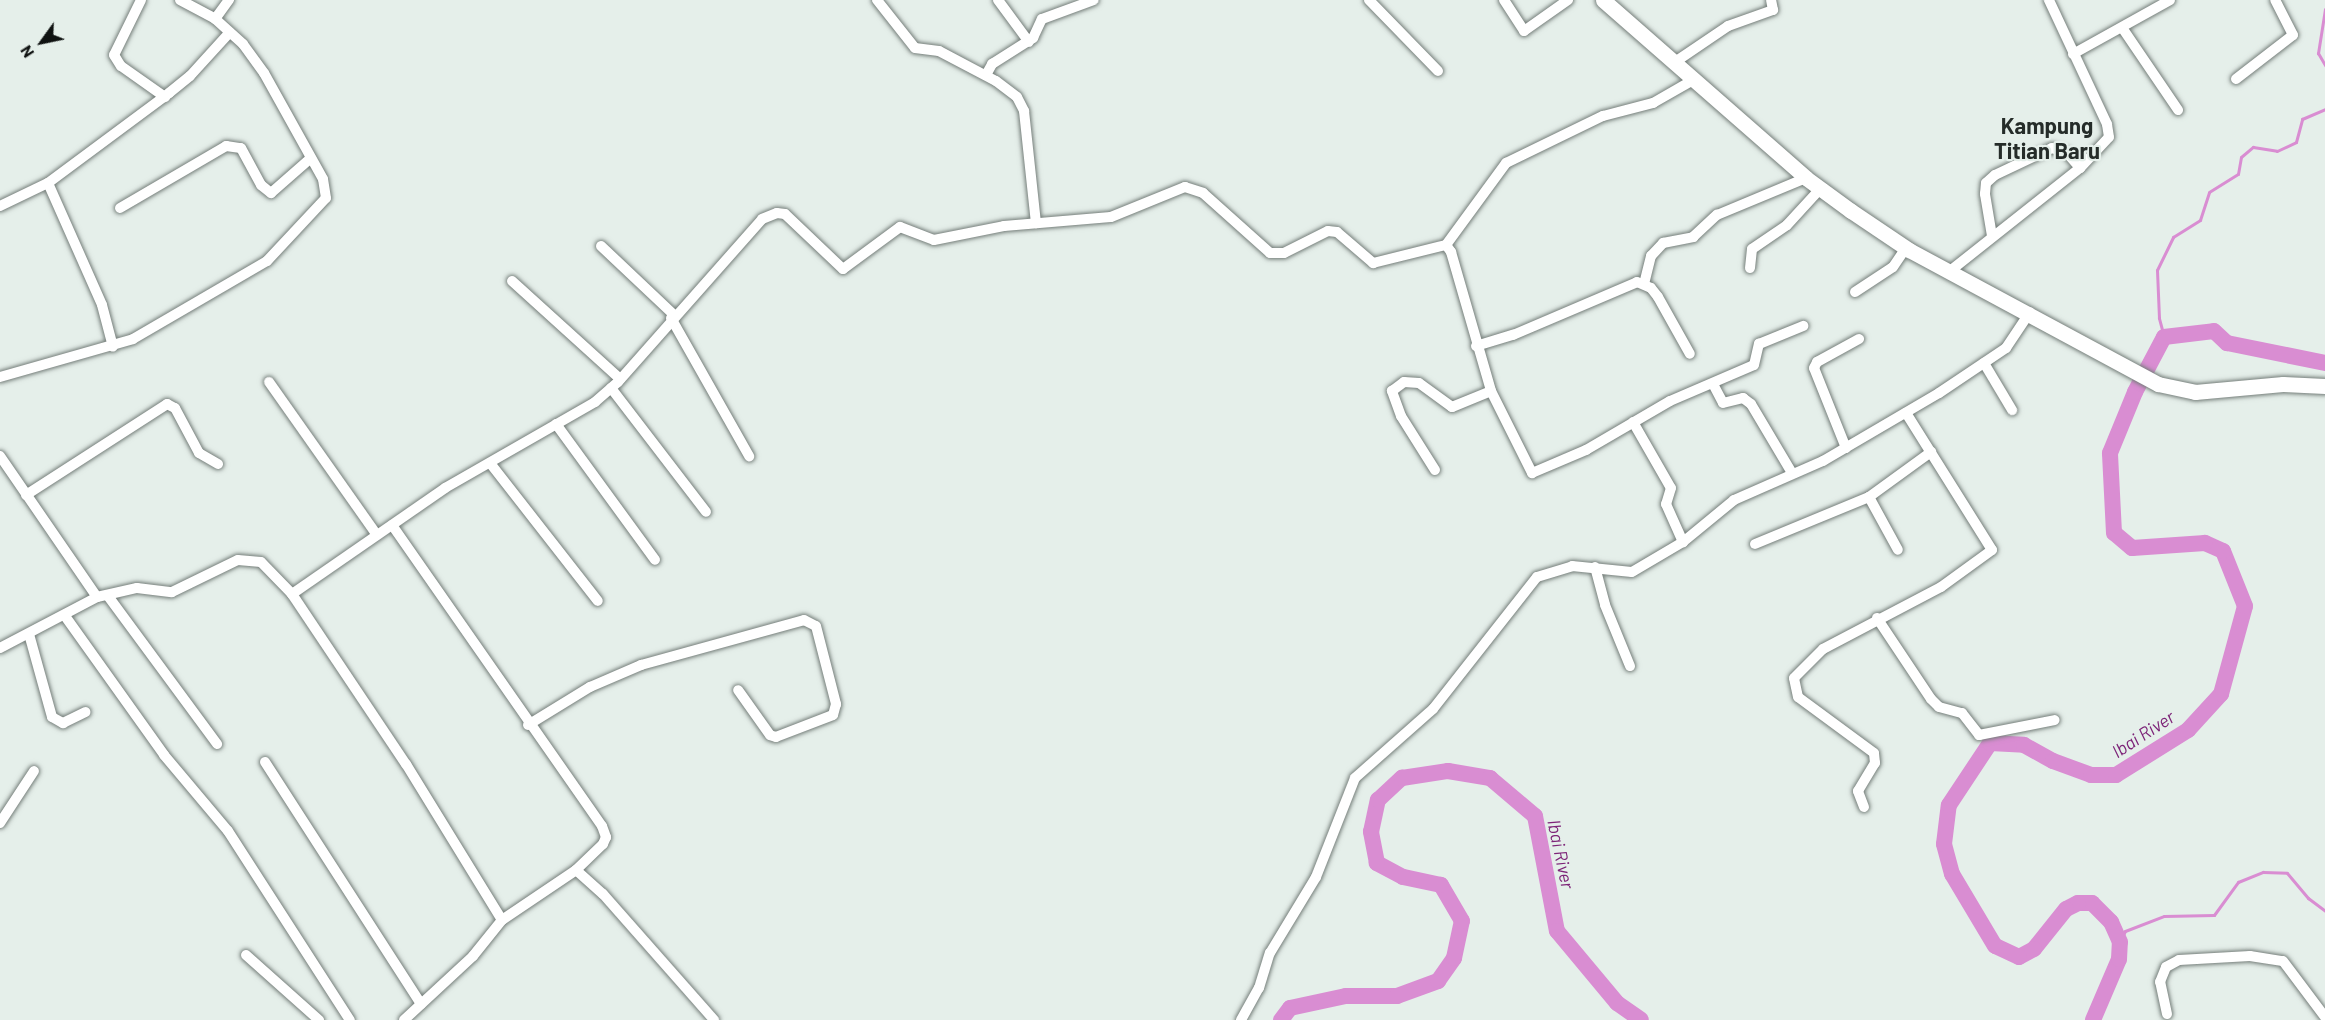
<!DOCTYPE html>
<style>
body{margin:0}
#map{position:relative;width:2325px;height:1020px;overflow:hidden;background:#e5efea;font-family:Barlow,sans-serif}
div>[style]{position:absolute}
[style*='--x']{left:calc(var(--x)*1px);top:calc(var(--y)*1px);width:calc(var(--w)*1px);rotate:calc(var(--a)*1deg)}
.stream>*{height:3px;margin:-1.5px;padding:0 1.5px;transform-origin:1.5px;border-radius:1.5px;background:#d98dd2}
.river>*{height:16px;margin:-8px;padding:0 8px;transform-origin:8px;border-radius:8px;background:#d98dd2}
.roads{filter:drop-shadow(0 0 2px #757e7a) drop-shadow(0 0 2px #757e7a)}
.minor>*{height:10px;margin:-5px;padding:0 5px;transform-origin:5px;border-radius:5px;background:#fff}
.secondary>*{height:15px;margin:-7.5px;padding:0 7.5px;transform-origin:7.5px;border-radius:7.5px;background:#fff}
span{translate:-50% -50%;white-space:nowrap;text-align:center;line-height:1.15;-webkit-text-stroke:4.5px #e5efea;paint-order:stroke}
.water-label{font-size:18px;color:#7d2478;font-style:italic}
.district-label{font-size:22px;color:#252c29;font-weight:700}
.north{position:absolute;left:12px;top:12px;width:60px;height:60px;-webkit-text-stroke:4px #e5efea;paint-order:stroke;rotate:237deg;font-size:16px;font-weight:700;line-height:24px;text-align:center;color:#0f1211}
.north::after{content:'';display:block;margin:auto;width:21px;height:27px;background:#0f1211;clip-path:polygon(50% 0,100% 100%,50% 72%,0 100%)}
</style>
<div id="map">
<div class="stream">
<i style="--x:2325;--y:9;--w:45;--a:99"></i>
<i style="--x:2318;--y:53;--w:14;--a:60"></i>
<i style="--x:2164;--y:337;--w:20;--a:-105"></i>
<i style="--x:2159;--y:318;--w:48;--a:-92.4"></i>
<i style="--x:2157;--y:270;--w:37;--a:-64"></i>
<i style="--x:2173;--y:237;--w:32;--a:-32"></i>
<i style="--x:2200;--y:220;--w:29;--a:-72"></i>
<i style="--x:2209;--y:192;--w:34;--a:-32"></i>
<i style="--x:2238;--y:174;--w:17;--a:-80"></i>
<i style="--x:2241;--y:157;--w:16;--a:-40"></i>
<i style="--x:2253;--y:147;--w:24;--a:9"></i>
<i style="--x:2277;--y:151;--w:21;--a:-25"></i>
<i style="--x:2296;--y:142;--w:24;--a:-75"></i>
<i style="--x:2302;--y:119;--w:25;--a:-23"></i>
<i style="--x:2120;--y:942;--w:12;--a:-66"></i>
<i style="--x:2125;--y:931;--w:42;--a:-21"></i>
<i style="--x:2164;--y:916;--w:50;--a:-1.1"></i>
<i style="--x:2214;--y:915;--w:41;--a:-54"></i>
<i style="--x:2238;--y:882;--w:27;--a:-22"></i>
<i style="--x:2263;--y:872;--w:24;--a:2"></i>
<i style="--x:2287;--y:873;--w:33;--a:50"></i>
<i style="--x:2308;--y:898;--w:21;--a:37"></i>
</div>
<div class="river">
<i style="--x:1281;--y:1020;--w:15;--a:-53"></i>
<i style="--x:1290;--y:1008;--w:57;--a:-12.1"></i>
<i style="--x:1346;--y:996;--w:51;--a:0"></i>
<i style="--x:1397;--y:996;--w:44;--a:-20.1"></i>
<i style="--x:1438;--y:981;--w:28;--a:-55"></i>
<i style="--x:1454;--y:958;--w:38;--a:-78"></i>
<i style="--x:1462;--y:921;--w:42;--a:-120.3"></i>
<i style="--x:1441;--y:885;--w:39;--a:-168"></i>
<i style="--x:1403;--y:877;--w:30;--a:-152"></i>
<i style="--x:1377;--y:863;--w:32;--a:-101"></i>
<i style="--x:1371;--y:832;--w:33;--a:-78"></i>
<i style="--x:1378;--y:800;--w:33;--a:-43"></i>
<i style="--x:1402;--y:778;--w:47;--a:-8.7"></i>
<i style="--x:1448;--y:771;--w:43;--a:9.5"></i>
<i style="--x:1490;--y:778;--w:59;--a:40.2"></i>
<i style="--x:1535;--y:816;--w:117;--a:79.2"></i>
<i style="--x:1557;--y:931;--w:94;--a:50.2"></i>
<i style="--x:1617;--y:1003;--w:29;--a:35"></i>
<i style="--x:2093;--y:1020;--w:66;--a:-66.9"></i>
<i style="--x:2119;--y:959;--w:17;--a:-87"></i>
<i style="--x:2120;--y:942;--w:22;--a:-114"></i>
<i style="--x:2111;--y:922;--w:27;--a:-135"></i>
<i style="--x:2092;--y:903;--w:14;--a:180"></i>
<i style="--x:2078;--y:903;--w:13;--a:153"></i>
<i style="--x:2066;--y:909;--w:51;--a:128.7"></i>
<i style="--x:2034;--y:949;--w:17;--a:152"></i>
<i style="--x:2019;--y:957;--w:26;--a:-155"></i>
<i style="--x:1995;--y:946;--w:84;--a:-120.8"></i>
<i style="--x:1952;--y:874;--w:31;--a:-105"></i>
<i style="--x:1944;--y:844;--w:39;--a:-83"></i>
<i style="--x:1949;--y:805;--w:74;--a:-56.5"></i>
<i style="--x:1990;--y:743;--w:34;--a:3"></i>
<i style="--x:2024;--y:745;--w:33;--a:29"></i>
<i style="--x:2053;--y:761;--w:40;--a:20.2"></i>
<i style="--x:2091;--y:775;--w:25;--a:0"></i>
<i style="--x:2116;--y:775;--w:85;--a:-32"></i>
<i style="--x:2188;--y:730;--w:49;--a:-47.5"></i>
<i style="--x:2221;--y:694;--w:91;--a:-74.7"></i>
<i style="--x:2245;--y:606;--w:59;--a:-111.8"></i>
<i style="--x:2223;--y:551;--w:20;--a:-156"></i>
<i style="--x:2205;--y:543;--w:73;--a:176.1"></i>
<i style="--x:2132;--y:548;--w:23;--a:-140"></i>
<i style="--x:2114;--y:533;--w:80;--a:-92.9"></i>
<i style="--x:2110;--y:453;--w:66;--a:-67.7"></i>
<i style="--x:2135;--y:392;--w:62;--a:-62.2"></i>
<i style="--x:2164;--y:337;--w:50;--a:-6.8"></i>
<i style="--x:2214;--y:331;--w:18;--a:43"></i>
<i style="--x:2227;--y:343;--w:100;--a:11.5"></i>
</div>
<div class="roads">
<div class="minor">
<i style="--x:141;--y:0;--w:61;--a:116.1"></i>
<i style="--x:114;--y:55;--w:13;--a:58"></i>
<i style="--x:121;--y:66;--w:54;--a:35.2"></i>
<i style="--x:180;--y:0;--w:40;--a:28"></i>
<i style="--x:215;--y:19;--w:24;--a:-54"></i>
<i style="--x:877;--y:0;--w:61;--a:51.6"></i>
<i style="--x:915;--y:48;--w:24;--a:7"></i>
<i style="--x:939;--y:51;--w:64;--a:27.8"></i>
<i style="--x:996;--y:81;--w:26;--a:37"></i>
<i style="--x:1017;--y:97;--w:16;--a:63"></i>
<i style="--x:1024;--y:111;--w:113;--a:83.9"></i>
<i style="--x:998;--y:0;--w:52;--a:53.6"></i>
<i style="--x:1369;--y:0;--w:99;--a:45.8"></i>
<i style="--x:1504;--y:0;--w:37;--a:57"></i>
<i style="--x:1524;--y:31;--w:54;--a:-35.2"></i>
<i style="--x:2123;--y:29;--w:98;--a:55.8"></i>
<i style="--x:2073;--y:54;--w:111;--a:-29.1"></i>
<i style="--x:1675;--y:62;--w:64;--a:-34.2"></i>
<i style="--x:1728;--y:26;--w:48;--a:-19.6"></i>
<i style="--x:1773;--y:10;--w:10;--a:-101"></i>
<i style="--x:986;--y:75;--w:13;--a:-61"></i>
<i style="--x:992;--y:64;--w:49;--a:-32.4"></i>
<i style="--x:1033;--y:38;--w:21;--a:-65"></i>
<i style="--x:1042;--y:19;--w:55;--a:-20.1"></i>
<i style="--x:2236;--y:79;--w:72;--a:-37.7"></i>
<i style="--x:2293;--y:35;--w:39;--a:-117"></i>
<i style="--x:48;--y:183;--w:133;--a:66.1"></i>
<i style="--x:102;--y:305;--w:43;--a:75.3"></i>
<i style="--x:0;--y:206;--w:53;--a:-25.6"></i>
<i style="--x:48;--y:183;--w:151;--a:-36.6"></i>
<i style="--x:169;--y:93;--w:27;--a:-39"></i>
<i style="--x:190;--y:76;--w:59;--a:-47.7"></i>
<i style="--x:120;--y:208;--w:123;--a:-30.3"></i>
<i style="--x:226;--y:146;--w:15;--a:8"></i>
<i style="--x:241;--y:148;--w:42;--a:61.6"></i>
<i style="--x:261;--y:185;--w:13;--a:39"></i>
<i style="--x:271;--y:193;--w:53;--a:-41.2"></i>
<i style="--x:1992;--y:236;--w:43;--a:-99.5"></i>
<i style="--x:1985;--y:194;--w:11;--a:-85"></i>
<i style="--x:1986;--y:183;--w:12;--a:-42"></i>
<i style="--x:1995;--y:175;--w:63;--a:-25.3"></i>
<i style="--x:2052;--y:148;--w:16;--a:18"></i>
<i style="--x:2067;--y:153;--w:20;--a:49"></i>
<i style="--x:1446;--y:245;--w:102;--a:-53.8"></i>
<i style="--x:1506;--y:163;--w:108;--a:-25.9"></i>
<i style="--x:1603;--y:116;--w:52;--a:-14.6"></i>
<i style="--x:1653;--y:103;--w:48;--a:-29.7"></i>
<i style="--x:601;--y:246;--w:100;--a:43.4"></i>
<i style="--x:1750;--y:268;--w:19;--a:-84"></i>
<i style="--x:1752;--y:249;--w:42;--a:-34.4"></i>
<i style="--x:1787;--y:225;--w:50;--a:-47.4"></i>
<i style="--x:1950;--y:271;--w:166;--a:-38.4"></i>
<i style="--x:2080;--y:168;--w:42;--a:-46.9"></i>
<i style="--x:2109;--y:137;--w:13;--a:-99"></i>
<i style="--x:2107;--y:124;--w:137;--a:-115.1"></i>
<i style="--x:512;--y:281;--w:146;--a:42.2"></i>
<i style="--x:1644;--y:284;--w:29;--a:-76"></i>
<i style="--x:1651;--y:256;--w:18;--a:-47"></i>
<i style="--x:1663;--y:243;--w:31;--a:-11"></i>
<i style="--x:1693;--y:237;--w:33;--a:-43"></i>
<i style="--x:1717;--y:215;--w:96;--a:-22.6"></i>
<i style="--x:1855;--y:292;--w:45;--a:-33.3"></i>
<i style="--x:1893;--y:267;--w:23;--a:-56"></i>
<i style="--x:671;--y:318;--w:159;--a:60.5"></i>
<i style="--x:1476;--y:346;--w:39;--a:-17"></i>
<i style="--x:1513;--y:335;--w:135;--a:-23.1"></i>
<i style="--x:1637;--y:282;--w:15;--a:23"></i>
<i style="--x:1651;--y:288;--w:11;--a:52"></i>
<i style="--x:1658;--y:297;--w:65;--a:60.7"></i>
<i style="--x:1984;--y:363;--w:55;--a:59.2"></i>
<i style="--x:0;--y:377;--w:138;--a:-15.9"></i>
<i style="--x:133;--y:339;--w:155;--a:-30.2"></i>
<i style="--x:267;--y:261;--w:86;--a:-46.9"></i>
<i style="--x:326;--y:198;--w:19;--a:-99"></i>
<i style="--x:323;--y:179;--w:121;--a:-119.1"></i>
<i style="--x:264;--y:73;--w:36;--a:-126"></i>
<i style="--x:243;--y:44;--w:38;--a:-138"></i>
<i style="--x:269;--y:382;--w:187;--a:54.8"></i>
<i style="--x:1713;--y:384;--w:21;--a:62"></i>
<i style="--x:1723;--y:403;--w:21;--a:-14"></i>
<i style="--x:1743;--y:398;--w:10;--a:37"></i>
<i style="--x:1751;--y:404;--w:80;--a:59.3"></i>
<i style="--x:611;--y:388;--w:156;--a:52.5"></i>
<i style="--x:1633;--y:422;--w:76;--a:60.1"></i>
<i style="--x:1671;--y:488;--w:17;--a:107"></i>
<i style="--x:1666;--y:504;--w:42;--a:65.9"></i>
<i style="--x:556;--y:424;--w:168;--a:53.9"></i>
<i style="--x:1846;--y:448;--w:86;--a:-111.8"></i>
<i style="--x:1814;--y:368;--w:7;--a:-63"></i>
<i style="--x:1817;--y:362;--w:48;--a:-28.7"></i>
<i style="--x:0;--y:456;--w:171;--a:55.5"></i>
<i style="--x:490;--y:463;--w:175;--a:52"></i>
<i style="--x:1435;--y:470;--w:64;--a:-122.2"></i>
<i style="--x:1401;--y:416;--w:27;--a:-110"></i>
<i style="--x:1392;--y:391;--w:15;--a:-37"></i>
<i style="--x:1404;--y:382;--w:15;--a:4"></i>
<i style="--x:1419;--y:383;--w:41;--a:36"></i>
<i style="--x:1452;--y:407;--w:42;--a:-22.3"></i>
<i style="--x:26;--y:495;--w:168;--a:-32.8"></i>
<i style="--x:167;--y:404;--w:9;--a:27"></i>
<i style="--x:175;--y:408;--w:51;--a:61.9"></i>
<i style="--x:199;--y:453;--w:22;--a:30"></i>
<i style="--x:1869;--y:497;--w:60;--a:61.3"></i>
<i style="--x:392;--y:525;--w:367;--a:55.1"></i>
<i style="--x:602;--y:826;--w:12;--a:70"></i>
<i style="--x:606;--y:837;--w:8;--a:113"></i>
<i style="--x:603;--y:844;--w:37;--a:136"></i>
<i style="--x:1755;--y:544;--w:123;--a:-22.4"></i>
<i style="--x:1869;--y:497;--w:77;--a:-36"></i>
<i style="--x:1595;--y:567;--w:39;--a:75"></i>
<i style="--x:1605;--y:605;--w:66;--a:67.7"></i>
<i style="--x:292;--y:594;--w:205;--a:56.2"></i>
<i style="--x:406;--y:764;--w:183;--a:58.4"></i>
<i style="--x:502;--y:920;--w:89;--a:-34"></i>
<i style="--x:576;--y:870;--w:36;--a:42"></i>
<i style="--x:603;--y:894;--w:168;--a:48.6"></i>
<i style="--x:108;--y:596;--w:184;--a:53.6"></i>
<i style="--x:65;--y:616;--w:171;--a:54.5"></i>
<i style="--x:164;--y:755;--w:99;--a:49.9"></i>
<i style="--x:228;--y:831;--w:225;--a:57.2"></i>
<i style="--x:1877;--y:618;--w:97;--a:56.3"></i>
<i style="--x:1931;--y:699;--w:11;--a:45"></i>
<i style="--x:1939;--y:707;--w:24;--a:15"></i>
<i style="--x:1962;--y:713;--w:28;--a:52"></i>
<i style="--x:1979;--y:735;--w:77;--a:-11.2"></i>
<i style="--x:29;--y:634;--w:86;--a:74.5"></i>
<i style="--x:52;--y:717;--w:13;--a:29"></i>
<i style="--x:63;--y:723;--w:25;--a:-26"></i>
<i style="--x:0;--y:648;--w:110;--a:-27.7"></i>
<i style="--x:97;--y:597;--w:41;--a:-12.7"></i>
<i style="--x:137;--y:588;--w:35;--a:7"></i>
<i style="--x:172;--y:592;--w:73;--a:-25.9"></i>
<i style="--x:238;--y:560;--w:23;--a:5"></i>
<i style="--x:261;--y:562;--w:45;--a:45.9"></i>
<i style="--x:292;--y:594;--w:186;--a:-34.7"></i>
<i style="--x:445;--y:488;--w:173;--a:-29.8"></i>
<i style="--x:595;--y:402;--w:30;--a:-41"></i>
<i style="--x:618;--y:382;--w:217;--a:-48.5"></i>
<i style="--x:762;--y:219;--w:16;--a:-22"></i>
<i style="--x:777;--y:213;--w:8;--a:7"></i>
<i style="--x:785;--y:214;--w:80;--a:43.5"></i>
<i style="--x:843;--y:269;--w:71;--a:-36.4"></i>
<i style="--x:900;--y:227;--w:36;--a:21"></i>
<i style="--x:934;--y:240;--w:71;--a:-11.3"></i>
<i style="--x:1004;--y:226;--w:107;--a:-4.8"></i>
<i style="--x:1111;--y:217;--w:80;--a:-22.1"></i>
<i style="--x:1185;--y:187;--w:19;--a:18"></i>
<i style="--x:1203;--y:193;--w:90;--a:41.8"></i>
<i style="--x:1270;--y:253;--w:14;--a:0"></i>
<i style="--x:1284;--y:253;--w:49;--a:-26.6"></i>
<i style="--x:1328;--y:231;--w:9;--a:6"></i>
<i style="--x:1337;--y:232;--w:48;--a:40.7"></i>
<i style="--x:1373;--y:263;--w:75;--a:-13.9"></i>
<i style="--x:1446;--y:245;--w:9;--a:54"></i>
<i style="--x:1451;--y:252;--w:145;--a:73.9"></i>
<i style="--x:1491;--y:391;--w:92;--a:63.4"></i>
<i style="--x:1532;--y:473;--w:59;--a:-23.1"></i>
<i style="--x:1586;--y:450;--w:97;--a:-30.3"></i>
<i style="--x:1670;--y:401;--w:91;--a:-23.2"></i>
<i style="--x:1754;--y:365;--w:22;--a:-77"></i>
<i style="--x:1759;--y:344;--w:48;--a:-22.2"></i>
<i style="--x:528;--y:725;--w:73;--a:-31.5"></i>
<i style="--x:590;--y:687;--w:56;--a:-23.3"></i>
<i style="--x:641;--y:665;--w:169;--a:-15.4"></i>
<i style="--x:804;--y:620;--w:13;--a:27"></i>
<i style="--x:816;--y:626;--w:81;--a:75.6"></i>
<i style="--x:836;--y:704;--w:11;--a:105"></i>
<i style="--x:833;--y:715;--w:61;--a:158.9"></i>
<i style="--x:776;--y:737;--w:6;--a:-162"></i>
<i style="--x:770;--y:735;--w:55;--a:-125.4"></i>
<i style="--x:265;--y:762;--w:288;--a:57.2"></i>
<i style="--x:1864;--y:807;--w:17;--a:-111"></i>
<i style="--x:1858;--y:791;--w:33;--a:-59"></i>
<i style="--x:1875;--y:763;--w:10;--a:-96"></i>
<i style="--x:1874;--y:753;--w:94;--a:-143.6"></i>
<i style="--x:1798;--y:697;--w:19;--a:-102"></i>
<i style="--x:1794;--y:678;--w:41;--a:-45"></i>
<i style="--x:1823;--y:649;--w:133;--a:-27.7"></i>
<i style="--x:1941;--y:587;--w:63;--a:-36"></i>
<i style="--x:1992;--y:550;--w:162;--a:-122.1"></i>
<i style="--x:0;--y:823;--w:62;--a:-56.8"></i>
<i style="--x:246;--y:955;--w:98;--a:41.7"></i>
<i style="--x:2167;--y:1014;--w:33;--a:-102"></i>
<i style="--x:2160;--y:982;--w:16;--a:-68"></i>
<i style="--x:2166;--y:967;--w:15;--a:-28"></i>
<i style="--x:2179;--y:960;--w:71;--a:-3.2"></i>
<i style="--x:2250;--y:956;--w:33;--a:9"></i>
<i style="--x:2283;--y:961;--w:70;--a:53.1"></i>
<i style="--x:404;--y:1020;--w:94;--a:-42.8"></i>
<i style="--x:473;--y:956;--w:46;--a:-51.1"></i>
<i style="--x:1241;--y:1020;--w:37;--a:-61"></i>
<i style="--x:1259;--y:988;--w:37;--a:-73"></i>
<i style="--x:1270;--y:953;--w:89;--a:-58.8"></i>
<i style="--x:1316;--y:877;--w:106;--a:-68.5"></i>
<i style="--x:1355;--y:778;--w:104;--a:-41.5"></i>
<i style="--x:1433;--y:709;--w:168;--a:-51.8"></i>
<i style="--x:1537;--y:577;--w:37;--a:-17"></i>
<i style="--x:1572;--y:566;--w:60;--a:5.7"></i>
<i style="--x:1632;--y:572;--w:59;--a:-30.5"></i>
<i style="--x:1683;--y:542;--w:66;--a:-39.5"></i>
<i style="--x:1734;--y:500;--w:97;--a:-23.7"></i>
<i style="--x:1823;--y:461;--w:134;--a:-30.4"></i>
<i style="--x:1939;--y:393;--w:81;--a:-33.9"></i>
<i style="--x:2006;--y:348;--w:43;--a:-56.3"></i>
</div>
<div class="secondary">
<i style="--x:1603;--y:0;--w:270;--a:41.2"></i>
<i style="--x:1806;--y:178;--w:56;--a:36.3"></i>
<i style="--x:1851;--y:211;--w:70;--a:33.9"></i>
<i style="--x:1909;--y:250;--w:283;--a:28.3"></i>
<i style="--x:2158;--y:384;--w:38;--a:12"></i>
<i style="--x:2195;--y:392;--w:88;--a:-5.2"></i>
<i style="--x:2283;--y:384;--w:42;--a:2.7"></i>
</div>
</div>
<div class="water-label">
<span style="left:2143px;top:734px;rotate:-33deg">Ibai River</span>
<span style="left:1561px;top:854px;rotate:78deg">Ibai River</span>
</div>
<div class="district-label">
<span style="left:2047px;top:138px">Kampung<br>Titian Baru</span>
</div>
<div class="north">N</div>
</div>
